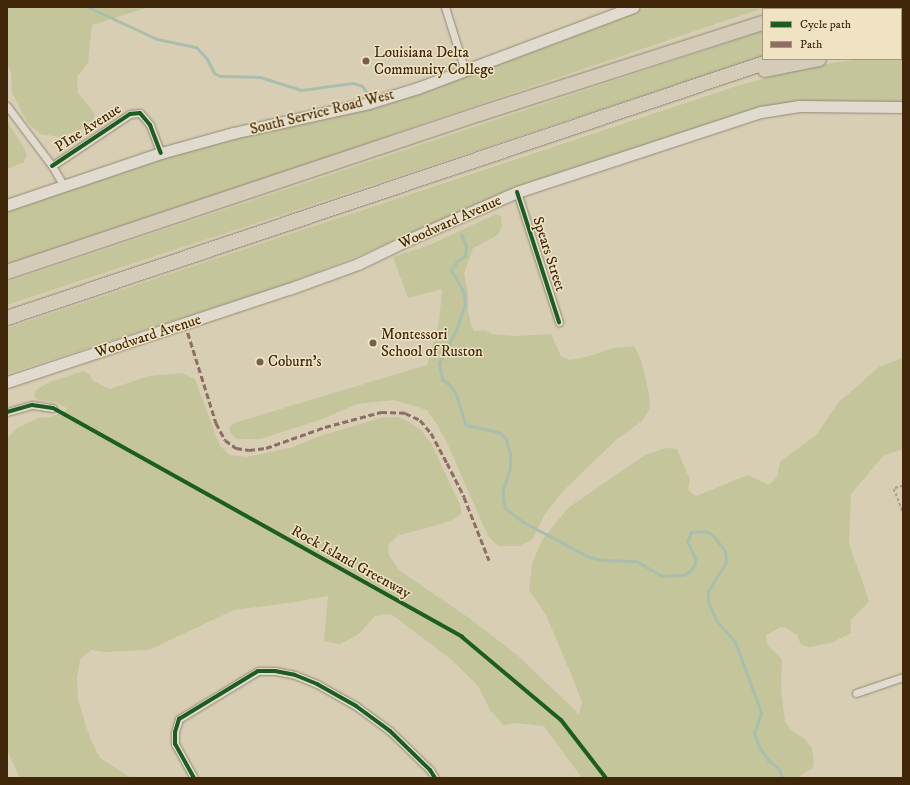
<!DOCTYPE html>
<style>
body{margin:0}
#map{position:relative;width:910px;height:785px;overflow:hidden;background:#d8ceb4;font-family:"IM FELL DW Pica",serif}
div>[style]{position:absolute}
[style*='--x']{left:calc(var(--x)*1px);top:calc(var(--y)*1px);width:calc(var(--w)*1px);rotate:calc(var(--a)*1deg)}
.green>*{inset:0;background:#c4c59b}
.stream>*{height:3px;margin:-1.5px;padding:0 1.5px;transform-origin:1.5px;border-radius:1.5px;background:#aabeae}
.path>*{height:1.5px;margin-top:-0.75px;transform-origin:0;background:repeating-linear-gradient(90deg,#a39d8f 0 3px,transparent 0 5px)}
.roads{filter:drop-shadow(0 0 1px #918876) drop-shadow(0 0 1px #918876)}
.minor>*{height:7px;margin:-3.5px;padding:0 3.5px;transform-origin:3.5px;border-radius:3.5px;background:#e0dbce}
.secondary>*{height:11px;margin:-5.5px;padding:0 5.5px;transform-origin:5.5px;border-radius:5.5px;background:#e0dbce}
.motorway>*{height:14px;margin:-7px;padding:0 7px;transform-origin:7px;border-radius:7px;background:#d5cbb9}
.quiet>*{height:3px;margin-top:-1.5px;transform-origin:0;background:repeating-linear-gradient(90deg,#8d6e63 0 6px,transparent 0 9px)}
.cycleway>*{height:4px;margin:-2px;padding:0 2px;transform-origin:2px;border-radius:2px;background:#1b5e20}
.dots>*{width:11px;height:11px;translate:-50% -50%;box-sizing:border-box;border:2px solid #efe3c4;border-radius:50%}
span{translate:-50% -50%;white-space:nowrap;text-align:center;line-height:1.15;-webkit-text-stroke:3px #efe3c4;paint-order:stroke}
.poi-label{font-size:15px;color:#41270a}
.left{translate:0 -50%;text-align:left}
.street-label{font-size:15px;color:#41270a}
.frame{position:absolute;inset:0;border:8px solid #41270a;pointer-events:none}
.legend{position:absolute;left:762px;top:8px;width:140px;height:52px;box-sizing:border-box;background:#efe3c4;border:1px solid #a9987a;margin:0;padding:5px 7px;list-style:none;font-size:12px;color:#41270a}
.legend li{display:flex;align-items:center;gap:8px;height:20px}
.legend b{width:20px;border:1px solid #a9987a}
</style>
<div id="map">
<div class="green">
<i style="clip-path:polygon(7px 7px,149px 7px,92px 25px,88px 63px,77px 77px,78px 93px,94px 113px,94px 121px,82px 129px,60px 137px,40px 134px,27px 122px,12px 93px,11px 72px,7px 63px)"></i>
<i style="clip-path:polygon(647px 7px,766px 7px,424px 123px,306px 166px,7px 264px,7px 211px,89px 184px,91px 182px,127px 169px,218px 141px,409px 97px)"></i>
<i style="clip-path:polygon(836px 7px,903px 7px,903px 10px,830px 9px)"></i>
<i style="clip-path:polygon(763px 31px,763px 56px,7px 305px,7px 282px)"></i>
<i style="clip-path:polygon(901px 55px,903px 55px,903px 103px,744px 112px,528px 183px,465px 209px,361px 255px,284px 285px,7px 374px,7px 328px,740px 85px,817px 65px,862px 59px,901px 59px)"></i>
<i style="clip-path:polygon(7px 121px,23px 146px,27px 155px,24px 162px,7px 169px)"></i>
<i style="clip-path:polygon(496px 214px,501px 216px,502px 226px,498px 235px,473px 248px,464px 274px,468px 292px,468px 310px,471px 325px,474px 331px,485px 330px,491px 334px,513px 336px,551px 334px,561px 356px,570px 360px,590px 356px,613px 348px,634px 346px,641px 360px,649px 394px,650px 408px,643px 420px,616px 440px,563px 491px,545px 514px,532px 540px,519px 546px,498px 546px,488px 536px,447px 443px,438px 426px,427px 410px,394px 400px,357px 404px,320px 420px,260px 439px,237px 439px,231px 434px,229px 427px,234px 423px,427px 365px,439px 322px,442px 289px,408px 298px,393px 257px,432px 244px)"></i>
<i style="clip-path:polygon(903px 358px,903px 449px,883px 456px,851px 494px,849px 543px,869px 601px,850px 621px,851px 633px,831px 643px,809px 647px,801px 645px,797px 635px,786px 628px,781px 627px,766px 635px,768px 646px,782px 659px,781px 688px,785px 722px,793px 732px,805px 739px,812px 748px,814px 762px,813px 768px,797px 778px,582px 778px,544px 726px,516px 723px,503px 725px,490px 710px,478px 686px,452px 660px,391px 614px,375px 616px,359px 634px,340px 644px,324px 641px,328px 596px,295px 602px,234px 610px,149px 650px,104px 652px,91px 650px,80px 660px,77px 678px,78px 700px,90px 738px,100px 758px,131px 778px,20px 778px,7px 750px,7px 438px,16px 429px,38px 418px,52px 417px,68px 409px,56px 402px,38px 400px,34px 396px,36px 390px,49px 382px,84px 371px,89px 374px,93px 381px,110px 389px,149px 376px,182px 373px,195px 379px,220px 446px,230px 455px,247px 457px,293px 447px,317px 437px,380px 418px,397px 417px,409px 422px,421px 430px,431px 443px,461px 507px,461px 514px,452px 520px,438px 525px,399px 535px,388px 545px,389px 555px,400px 571px,469px 618px,516px 654px,579px 714px,582px 702px,571px 674px,546px 615px,529px 590px,532px 564px,542px 540px,568px 508px,645px 455px,666px 448px,677px 449px,690px 480px,688px 490px,696px 496px,748px 475px,769px 485px,777px 477px,780px 462px,816px 435px,838px 403px,879px 367px)"></i>
</div>
<div class="stream">
<i style="--x:88;--y:7;--w:76;--a:24.9"></i>
<i style="--x:157;--y:39;--w:40;--a:12"></i>
<i style="--x:196;--y:47;--w:16;--a:47"></i>
<i style="--x:207;--y:59;--w:16;--a:63"></i>
<i style="--x:214;--y:73;--w:7;--a:27"></i>
<i style="--x:220;--y:76;--w:40;--a:1.4"></i>
<i style="--x:260;--y:77;--w:43;--a:17.6"></i>
<i style="--x:301;--y:90;--w:52;--a:-7.7"></i>
<i style="--x:353;--y:83;--w:9;--a:18"></i>
<i style="--x:362;--y:86;--w:9;--a:54"></i>
<i style="--x:461;--y:234;--w:13;--a:67"></i>
<i style="--x:466;--y:246;--w:10;--a:96"></i>
<i style="--x:465;--y:256;--w:8;--a:150"></i>
<i style="--x:458;--y:260;--w:12;--a:125"></i>
<i style="--x:451;--y:270;--w:24;--a:60"></i>
<i style="--x:463;--y:291;--w:13;--a:81"></i>
<i style="--x:465;--y:304;--w:28;--a:109"></i>
<i style="--x:456;--y:330;--w:37;--a:117"></i>
<i style="--x:439;--y:363;--w:16;--a:79"></i>
<i style="--x:442;--y:379;--w:11;--a:38"></i>
<i style="--x:451;--y:386;--w:9;--a:58"></i>
<i style="--x:456;--y:394;--w:31;--a:73"></i>
<i style="--x:465;--y:424;--w:5;--a:22"></i>
<i style="--x:470;--y:426;--w:30;--a:12"></i>
<i style="--x:499;--y:432;--w:10;--a:45"></i>
<i style="--x:506;--y:439;--w:16;--a:75"></i>
<i style="--x:510;--y:454;--w:14;--a:90"></i>
<i style="--x:510;--y:468;--w:22;--a:108"></i>
<i style="--x:503;--y:489;--w:10;--a:90"></i>
<i style="--x:503;--y:499;--w:9;--a:77"></i>
<i style="--x:505;--y:508;--w:23;--a:38"></i>
<i style="--x:523;--y:522;--w:75;--a:27.9"></i>
<i style="--x:589;--y:557;--w:14;--a:12"></i>
<i style="--x:603;--y:560;--w:33;--a:2"></i>
<i style="--x:636;--y:561;--w:30;--a:30"></i>
<i style="--x:662;--y:576;--w:22;--a:-3"></i>
<i style="--x:684;--y:575;--w:9;--a:-36"></i>
<i style="--x:691;--y:570;--w:7;--a:-56"></i>
<i style="--x:695;--y:564;--w:6;--a:-90"></i>
<i style="--x:695;--y:558;--w:19;--a:-115"></i>
<i style="--x:687;--y:541;--w:10;--a:-66"></i>
<i style="--x:691;--y:532;--w:13;--a:-4"></i>
<i style="--x:704;--y:531;--w:6;--a:18"></i>
<i style="--x:710;--y:533;--w:7;--a:45"></i>
<i style="--x:715;--y:538;--w:16;--a:52"></i>
<i style="--x:725;--y:551;--w:11;--a:85"></i>
<i style="--x:726;--y:562;--w:34;--a:122"></i>
<i style="--x:708;--y:591;--w:10;--a:90"></i>
<i style="--x:708;--y:601;--w:21;--a:67"></i>
<i style="--x:716;--y:620;--w:29;--a:49"></i>
<i style="--x:735;--y:642;--w:66;--a:69.6"></i>
<i style="--x:758;--y:704;--w:9;--a:72"></i>
<i style="--x:761;--y:713;--w:21;--a:109"></i>
<i style="--x:754;--y:733;--w:15;--a:70"></i>
<i style="--x:759;--y:747;--w:16;--a:55"></i>
<i style="--x:768;--y:760;--w:14;--a:39"></i>
<i style="--x:779;--y:769;--w:9;--a:72"></i>
</div>
<div class="path">
<i style="--x:903;--y:486;--w:9;--a:162"></i>
<i style="--x:894;--y:489;--w:26;--a:69"></i>
</div>
<div class="roads">
<div class="minor">
<i style="--x:445;--y:7;--w:67;--a:72.6"></i>
<i style="--x:7;--y:106;--w:75;--a:53.1"></i>
<i style="--x:52;--y:166;--w:23;--a:59"></i>
<i style="--x:52;--y:166;--w:94;--a:-33.7"></i>
<i style="--x:130;--y:114;--w:10;--a:-6"></i>
<i style="--x:140;--y:113;--w:16;--a:50"></i>
<i style="--x:150;--y:125;--w:30;--a:69"></i>
<i style="--x:517;--y:192;--w:137;--a:72.1"></i>
<i style="--x:7;--y:412;--w:26;--a:-16"></i>
<i style="--x:32;--y:405;--w:21;--a:8"></i>
<i style="--x:856;--y:693;--w:50;--a:-18.8"></i>
<i style="--x:194;--y:778;--w:39;--a:-119"></i>
<i style="--x:175;--y:744;--w:12;--a:-90"></i>
<i style="--x:175;--y:732;--w:14;--a:-73"></i>
<i style="--x:179;--y:719;--w:92;--a:-31.3"></i>
<i style="--x:258;--y:671;--w:17;--a:0"></i>
<i style="--x:275;--y:671;--w:20;--a:11"></i>
<i style="--x:295;--y:675;--w:24;--a:22"></i>
<i style="--x:317;--y:684;--w:45;--a:29.4"></i>
<i style="--x:356;--y:706;--w:42;--a:36.3"></i>
<i style="--x:390;--y:731;--w:56;--a:44.3"></i>
<i style="--x:430;--y:770;--w:9;--a:58"></i>
</div>
<div class="secondary">
<i style="--x:7;--y:205;--w:163;--a:-18.7"></i>
<i style="--x:161;--y:153;--w:75;--a:-15.5"></i>
<i style="--x:233;--y:133;--w:139;--a:-12.4"></i>
<i style="--x:369;--y:103;--w:51;--a:-17"></i>
<i style="--x:418;--y:88;--w:230;--a:-20.6"></i>
<i style="--x:7;--y:382;--w:297;--a:-18.3"></i>
<i style="--x:289;--y:289;--w:73;--a:-19.9"></i>
<i style="--x:358;--y:264;--w:58;--a:-25.7"></i>
<i style="--x:410;--y:239;--w:117;--a:-23.7"></i>
<i style="--x:517;--y:192;--w:257;--a:-18.2"></i>
<i style="--x:761;--y:112;--w:37;--a:-9"></i>
<i style="--x:798;--y:106;--w:105;--a:0.5"></i>
</div>
<div class="motorway">
<i style="--x:780;--y:9;--w:5;--a:-22"></i>
<i style="--x:806;--y:9;--w:6;--a:-18"></i>
<i style="--x:901;--y:17;--w:2;--a:0"></i>
<i style="--x:901;--y:49;--w:2;--a:0"></i>
<i style="--x:765;--y:70;--w:55;--a:-11.5"></i>
<i style="--x:7;--y:272;--w:498;--a:-18.5"></i>
<i style="--x:479;--y:114;--w:298;--a:-17.8"></i>
<i style="--x:7;--y:318;--w:811;--a:-18.61"></i>
</div>
</div>
<div class="quiet">
<i style="--x:185;--y:324;--w:104;--a:72.6"></i>
<i style="--x:216;--y:423;--w:19;--a:62"></i>
<i style="--x:225;--y:440;--w:14;--a:36"></i>
<i style="--x:236;--y:448;--w:13;--a:9"></i>
<i style="--x:249;--y:450;--w:17;--a:-7"></i>
<i style="--x:266;--y:448;--w:63;--a:-19.6"></i>
<i style="--x:325;--y:427;--w:58;--a:-15"></i>
<i style="--x:381;--y:412;--w:24;--a:2"></i>
<i style="--x:405;--y:413;--w:17;--a:25"></i>
<i style="--x:420;--y:420;--w:17;--a:50"></i>
<i style="--x:431;--y:433;--w:34;--a:62"></i>
<i style="--x:447;--y:463;--w:38;--a:63"></i>
<i style="--x:464;--y:497;--w:68;--a:68.4"></i>
</div>
<div class="cycleway">
<i style="--x:52;--y:166;--w:94;--a:-33.7"></i>
<i style="--x:130;--y:114;--w:10;--a:-6"></i>
<i style="--x:140;--y:113;--w:16;--a:50"></i>
<i style="--x:150;--y:125;--w:30;--a:69"></i>
<i style="--x:517;--y:192;--w:137;--a:72.1"></i>
<i style="--x:7;--y:412;--w:26;--a:-16"></i>
<i style="--x:32;--y:405;--w:21;--a:8"></i>
<i style="--x:53;--y:408;--w:469;--a:29.2"></i>
<i style="--x:462;--y:637;--w:129;--a:40"></i>
<i style="--x:561;--y:720;--w:73;--a:52.2"></i>
<i style="--x:194;--y:778;--w:39;--a:-119"></i>
<i style="--x:175;--y:744;--w:12;--a:-90"></i>
<i style="--x:175;--y:732;--w:14;--a:-73"></i>
<i style="--x:179;--y:719;--w:92;--a:-31.3"></i>
<i style="--x:258;--y:671;--w:17;--a:0"></i>
<i style="--x:275;--y:671;--w:20;--a:11"></i>
<i style="--x:295;--y:675;--w:24;--a:22"></i>
<i style="--x:317;--y:684;--w:45;--a:29.4"></i>
<i style="--x:356;--y:706;--w:42;--a:36.3"></i>
<i style="--x:390;--y:731;--w:56;--a:44.3"></i>
<i style="--x:430;--y:770;--w:9;--a:58"></i>
</div>
<div class="dots">
<i style="left:366px;top:61px;background:#766146"></i>
<i style="left:373px;top:343px;background:#766146"></i>
<i style="left:260px;top:362px;background:#766146"></i>
</div>
<div class="poi-label">
<span class="left" style="left:374px;top:61px">Louisiana Delta<br>Community College</span>
<span class="left" style="left:381px;top:343px">Montessori<br>School of Ruston</span>
<span class="left" style="left:268px;top:362px">Coburn's</span>
</div>
<div class="street-label">
<span style="left:322px;top:112px;rotate:-14deg">South Service Road West</span>
<span style="left:88px;top:128px;rotate:-33deg">PIne Avenue</span>
<span style="left:450px;top:222px;rotate:-24deg">Woodward Avenue</span>
<span style="left:549px;top:254px;rotate:72deg">Spears Street</span>
<span style="left:148px;top:336px;rotate:-18deg">Woodward Avenue</span>
<span style="left:351px;top:562px;rotate:29deg">Rock Island Greenway</span>
</div>
<div class="frame"></div>
<ul class="legend">
<li><b style="height:5px;background:#1b5e20"></b>Cycle path</li>
<li><b style="height:5px;background:#8d6e63"></b>Path</li>
</ul>
</div>
